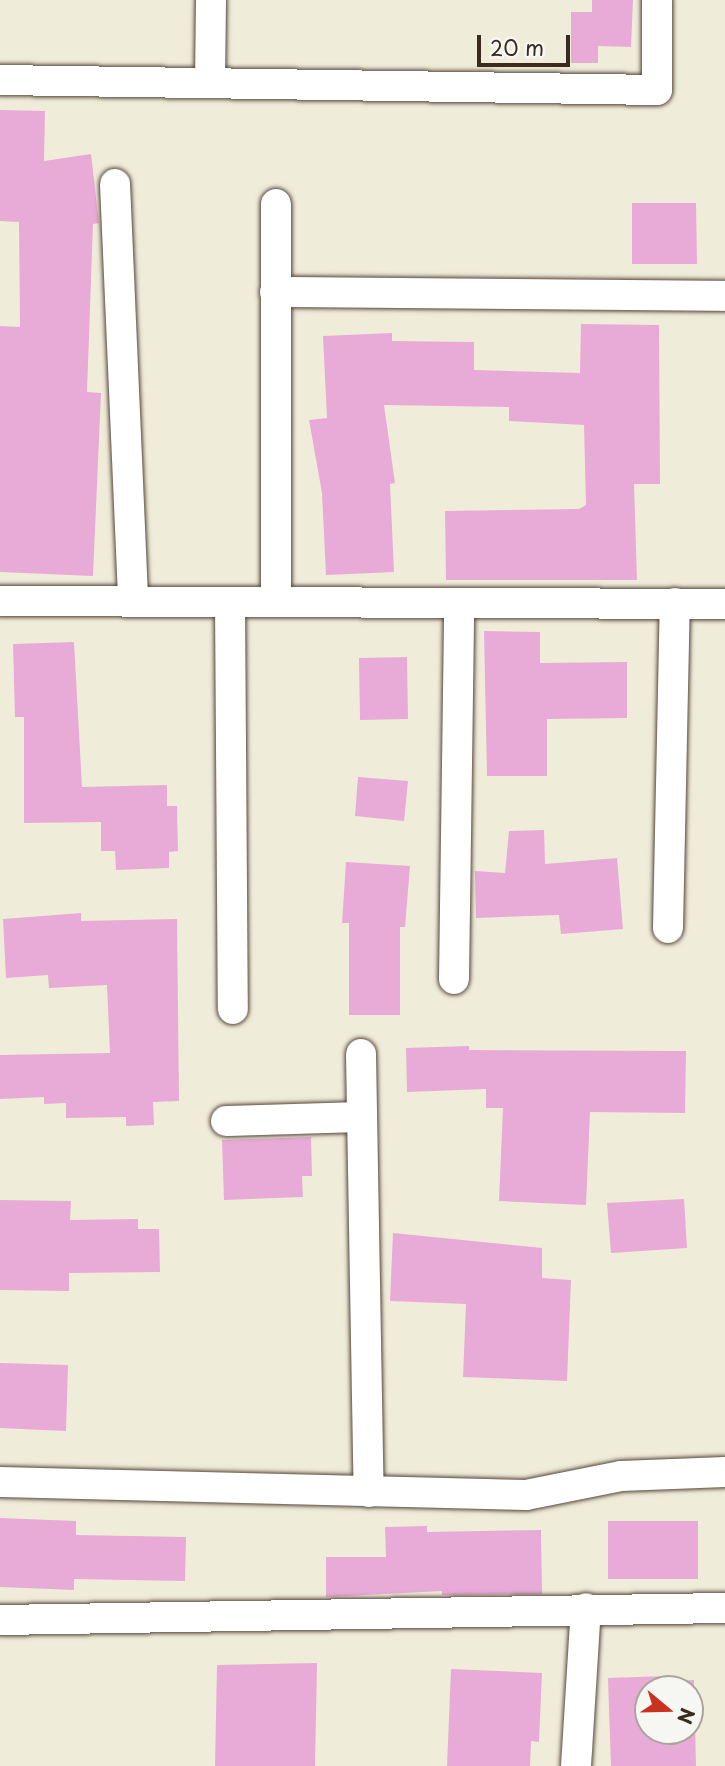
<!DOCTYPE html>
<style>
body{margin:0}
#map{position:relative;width:725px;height:1766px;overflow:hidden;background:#f0ecda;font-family:"Playpen Sans",sans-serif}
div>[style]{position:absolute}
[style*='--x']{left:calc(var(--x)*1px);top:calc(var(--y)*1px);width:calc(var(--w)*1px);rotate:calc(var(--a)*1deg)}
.building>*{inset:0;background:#e8abd7}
.roads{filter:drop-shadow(0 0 2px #56473a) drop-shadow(0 0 2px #56473a)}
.street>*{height:30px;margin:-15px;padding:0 15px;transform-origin:15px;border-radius:15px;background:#fff}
span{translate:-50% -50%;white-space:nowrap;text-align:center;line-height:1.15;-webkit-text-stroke:7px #f6f6f2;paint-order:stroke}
.north{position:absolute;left:634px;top:1675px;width:70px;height:70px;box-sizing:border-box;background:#f6f6f2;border:2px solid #aba49d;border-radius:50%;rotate:109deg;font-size:19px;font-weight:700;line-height:28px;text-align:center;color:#3b2a1e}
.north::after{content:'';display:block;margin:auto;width:24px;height:32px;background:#c8321e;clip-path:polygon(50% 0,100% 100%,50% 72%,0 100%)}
.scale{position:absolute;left:477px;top:35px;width:93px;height:32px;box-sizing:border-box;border:4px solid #3b2a1e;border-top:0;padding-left:9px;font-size:21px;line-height:24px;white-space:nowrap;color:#3b2a1e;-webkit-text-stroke:5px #f6f6f2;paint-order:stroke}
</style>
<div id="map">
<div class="building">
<i style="clip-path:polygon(592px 0,633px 0,631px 47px,598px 46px,598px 63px,571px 63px,571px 12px,592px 12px)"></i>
<i style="clip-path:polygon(0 110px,45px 111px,44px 161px,91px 154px,99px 223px,93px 224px,87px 392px,101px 393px,93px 576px,0 572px,0 326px,20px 327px,19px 222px,0 221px)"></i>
<i style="clip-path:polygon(632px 203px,696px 203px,697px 264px,632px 264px)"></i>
<i style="clip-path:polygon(581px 324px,659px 325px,660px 484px,634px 484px,637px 580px,446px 580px,445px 511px,579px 509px,586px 505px,584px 425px,509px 421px,509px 407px,384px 405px,395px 483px,390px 484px,394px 572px,326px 575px,322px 493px,309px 420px,327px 418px,323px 336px,392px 333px,392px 341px,474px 342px,474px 370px,580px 373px)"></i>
<i style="clip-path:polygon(484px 631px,540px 632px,540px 663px,627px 662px,627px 718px,547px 719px,547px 776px,487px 776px)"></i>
<i style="clip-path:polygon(74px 642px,82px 787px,167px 785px,167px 806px,177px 806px,178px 851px,169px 852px,169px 868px,116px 870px,115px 851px,101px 851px,101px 822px,24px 823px,24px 717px,15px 717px,13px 644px)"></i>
<i style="clip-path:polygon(407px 657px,408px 719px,360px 720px,359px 658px)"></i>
<i style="clip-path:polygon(358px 777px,408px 781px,404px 821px,355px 816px)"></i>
<i style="clip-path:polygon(544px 830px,545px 864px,617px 858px,623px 929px,561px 934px,559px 915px,476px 918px,475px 871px,505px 873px,509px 831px)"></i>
<i style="clip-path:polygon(346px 862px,410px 866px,405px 927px,400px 927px,400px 1015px,349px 1015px,349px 923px,342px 923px)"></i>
<i style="clip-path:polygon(81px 913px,81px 921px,177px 919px,179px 1101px,153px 1102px,154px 1125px,126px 1126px,126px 1117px,66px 1118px,66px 1103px,44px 1104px,44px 1097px,0 1099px,0 1055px,110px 1053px,107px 985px,49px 988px,48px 975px,6px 978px,3px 919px)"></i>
<i style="clip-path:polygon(469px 1046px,469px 1050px,686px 1051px,685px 1113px,590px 1112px,586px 1205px,499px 1201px,503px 1108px,486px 1108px,486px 1089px,407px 1092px,406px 1048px)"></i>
<i style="clip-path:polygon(311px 1137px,312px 1176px,302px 1176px,303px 1197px,224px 1200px,222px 1140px)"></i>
<i style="clip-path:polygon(684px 1199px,687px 1248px,611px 1253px,607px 1203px)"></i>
<i style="clip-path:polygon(0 1200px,71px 1201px,70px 1220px,138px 1219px,138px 1229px,159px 1229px,160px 1272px,69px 1273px,69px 1291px,0 1290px)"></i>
<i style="clip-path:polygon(393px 1233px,542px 1248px,542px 1278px,571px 1280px,567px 1381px,463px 1377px,466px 1304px,390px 1301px)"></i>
<i style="clip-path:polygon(0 1363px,68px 1365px,66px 1431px,0 1428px)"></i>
<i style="clip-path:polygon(0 1518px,76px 1521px,76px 1535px,186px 1537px,185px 1581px,74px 1579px,74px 1590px,0 1587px)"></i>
<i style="clip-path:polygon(608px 1521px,698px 1521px,698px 1579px,608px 1579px)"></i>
<i style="clip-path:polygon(427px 1526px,427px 1532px,541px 1530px,542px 1594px,442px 1595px,442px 1591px,326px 1597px,326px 1557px,386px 1557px,385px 1527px)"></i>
<i style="clip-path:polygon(317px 1663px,315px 1766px,215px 1766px,217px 1665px)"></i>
<i style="clip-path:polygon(451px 1669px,542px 1673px,539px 1742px,531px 1741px,530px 1766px,447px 1766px)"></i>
<i style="clip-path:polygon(evenodd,667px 1676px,669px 1681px,694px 1680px,696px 1766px,611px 1766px,608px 1678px,667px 1676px,648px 1689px,690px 1689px,690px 1731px,648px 1731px,648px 1689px)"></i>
</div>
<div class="roads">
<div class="street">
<i style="--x:0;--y:80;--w:657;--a:0.87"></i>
<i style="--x:657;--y:90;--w:90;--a:-90"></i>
<i style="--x:210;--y:82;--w:82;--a:-89.3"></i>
<i style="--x:115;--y:184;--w:418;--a:87.5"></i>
<i style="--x:275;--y:292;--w:450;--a:0.5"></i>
<i style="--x:0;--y:601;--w:725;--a:0.24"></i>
<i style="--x:276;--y:602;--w:398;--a:-90"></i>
<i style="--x:230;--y:603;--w:406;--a:89.6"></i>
<i style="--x:668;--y:928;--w:325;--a:-88.8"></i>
<i style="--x:454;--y:979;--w:375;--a:-89.2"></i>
<i style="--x:361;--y:1054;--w:438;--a:89"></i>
<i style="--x:226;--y:1121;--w:136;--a:-1.7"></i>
<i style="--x:0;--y:1482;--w:526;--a:1.42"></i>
<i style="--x:526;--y:1495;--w:97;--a:-11.3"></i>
<i style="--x:621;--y:1476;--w:104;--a:-2.2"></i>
<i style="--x:0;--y:1620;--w:725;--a:-0.95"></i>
<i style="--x:576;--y:1766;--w:158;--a:-86.4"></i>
</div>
</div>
<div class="north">N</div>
<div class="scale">20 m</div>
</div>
